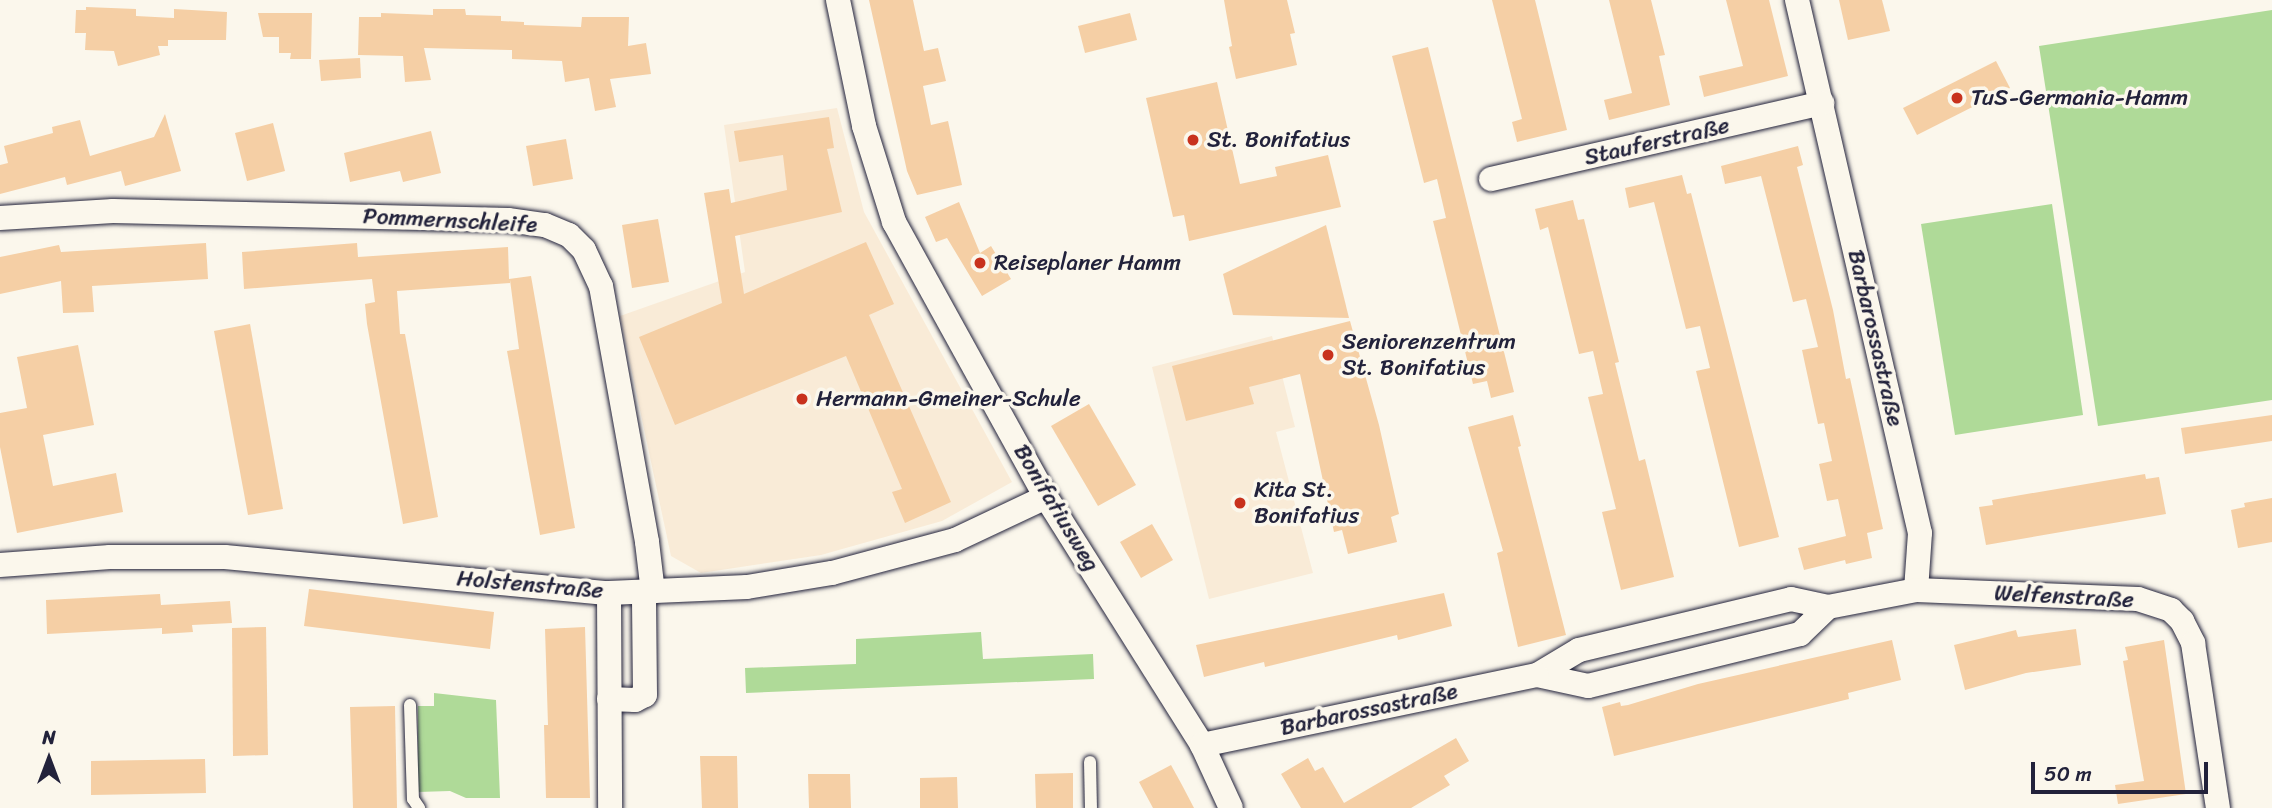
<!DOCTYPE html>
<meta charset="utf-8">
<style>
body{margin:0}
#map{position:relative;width:2272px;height:808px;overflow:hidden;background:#fbf7ec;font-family:Sriracha,sans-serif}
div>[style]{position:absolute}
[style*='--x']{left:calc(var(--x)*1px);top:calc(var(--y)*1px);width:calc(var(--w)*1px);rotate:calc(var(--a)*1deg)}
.built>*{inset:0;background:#f9ebd7}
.green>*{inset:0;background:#afda98}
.building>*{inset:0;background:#f5cfa5}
.roads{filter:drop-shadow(0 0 2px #22223b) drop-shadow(0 0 2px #22223b)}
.lane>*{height:12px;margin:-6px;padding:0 6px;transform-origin:6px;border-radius:6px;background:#fbf7ec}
.street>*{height:24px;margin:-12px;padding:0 12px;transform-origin:12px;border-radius:12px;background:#fbf7ec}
.dots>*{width:19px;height:19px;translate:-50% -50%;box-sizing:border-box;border:4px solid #fbf7ec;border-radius:50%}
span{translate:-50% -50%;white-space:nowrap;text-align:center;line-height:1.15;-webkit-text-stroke:7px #fbf7ec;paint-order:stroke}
.poi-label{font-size:23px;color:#22223b}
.left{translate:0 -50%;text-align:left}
.street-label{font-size:23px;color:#22223b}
.north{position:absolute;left:14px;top:724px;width:70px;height:70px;-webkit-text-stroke:5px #fbf7ec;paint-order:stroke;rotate:0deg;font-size:19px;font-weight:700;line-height:28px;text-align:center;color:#22223b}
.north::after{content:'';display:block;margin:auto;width:24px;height:32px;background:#22223b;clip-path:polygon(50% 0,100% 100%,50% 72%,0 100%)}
.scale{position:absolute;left:2031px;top:762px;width:177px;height:32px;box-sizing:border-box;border:4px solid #22223b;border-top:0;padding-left:9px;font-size:21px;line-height:24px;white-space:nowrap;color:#22223b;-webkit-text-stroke:5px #fbf7ec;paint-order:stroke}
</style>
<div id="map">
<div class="built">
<i style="clip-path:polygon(837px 108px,864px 212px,1012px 482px,942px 521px,821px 555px,701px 573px,671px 556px,620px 316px,745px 272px,724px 125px)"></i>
<i style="clip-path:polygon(1272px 336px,1295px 427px,1276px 432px,1313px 573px,1209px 599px,1152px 367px)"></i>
</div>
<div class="green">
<i style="clip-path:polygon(2272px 10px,2272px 400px,2098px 426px,2039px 46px)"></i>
<i style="clip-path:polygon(2052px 204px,2083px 415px,1955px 435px,1921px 224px)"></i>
<i style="clip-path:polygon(981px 632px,983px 659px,1093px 654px,1094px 679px,746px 693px,745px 668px,856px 664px,856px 639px)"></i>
<i style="clip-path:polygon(434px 693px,496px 700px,500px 798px,466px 798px,450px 791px,418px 792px,418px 706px,434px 706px)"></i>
</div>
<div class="building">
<i style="clip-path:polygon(869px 0,913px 0,924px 51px,938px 48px,946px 81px,923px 86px,931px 125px,948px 121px,962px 185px,917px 195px,907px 171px)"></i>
<i style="clip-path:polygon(1224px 0,1287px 0,1295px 33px,1290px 34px,1297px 65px,1236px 79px,1229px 47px,1232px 46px)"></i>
<i style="clip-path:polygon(1492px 0,1535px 0,1567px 130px,1517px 142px,1512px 122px,1522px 119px)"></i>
<i style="clip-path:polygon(1609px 0,1651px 0,1665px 55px,1659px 56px,1670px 105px,1609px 120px,1604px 100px,1632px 93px)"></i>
<i style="clip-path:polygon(1726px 0,1769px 0,1788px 76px,1704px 97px,1699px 76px,1743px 66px)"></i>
<i style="clip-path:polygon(1839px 0,1882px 0,1890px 31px,1848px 40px)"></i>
<i style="clip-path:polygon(86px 7px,136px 9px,136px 16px,174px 18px,174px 9px,227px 12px,226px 40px,168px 40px,168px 46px,158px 46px,160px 55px,118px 66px,114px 51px,85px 50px,86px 33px,75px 33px,76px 10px,86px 10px)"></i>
<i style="clip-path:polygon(433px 9px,465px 9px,466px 15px,501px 16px,501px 21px,524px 22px,524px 25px,581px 27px,582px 17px,629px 17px,628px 46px,646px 43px,651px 74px,610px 79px,616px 107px,595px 111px,589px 78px,565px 82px,562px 61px,512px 59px,512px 50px,424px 48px,431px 80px,405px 82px,403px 56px,358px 55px,359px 17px,381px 17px,381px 13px,433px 15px)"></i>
<i style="clip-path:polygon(258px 13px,312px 13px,311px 59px,290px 59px,291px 53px,279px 53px,279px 37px,263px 37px)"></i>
<i style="clip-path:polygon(1130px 13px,1137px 40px,1085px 53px,1078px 26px)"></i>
<i style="clip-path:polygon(1428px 47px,1514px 392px,1491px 398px,1487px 381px,1473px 384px,1433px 221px,1446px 218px,1437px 179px,1424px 183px,1392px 56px)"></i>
<i style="clip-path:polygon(360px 58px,361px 78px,321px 81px,319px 60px)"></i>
<i style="clip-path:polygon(1996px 61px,2010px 88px,1917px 135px,1903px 108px)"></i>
<i style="clip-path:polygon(1217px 82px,1240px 184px,1277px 176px,1275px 167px,1328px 155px,1341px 207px,1189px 241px,1184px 215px,1173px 217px,1146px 98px)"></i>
<i style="clip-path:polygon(165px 114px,181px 171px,125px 186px,121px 171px,67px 185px,65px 177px,0 194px,0 165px,8px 163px,4px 146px,53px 133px,52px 127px,80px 120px,90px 156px,154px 137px)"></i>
<i style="clip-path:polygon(829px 117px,834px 148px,827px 149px,842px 212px,735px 236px,744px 294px,866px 242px,894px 304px,869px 315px,951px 502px,905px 523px,892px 492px,902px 489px,846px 356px,675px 425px,639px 337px,722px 303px,704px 193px,729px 189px,731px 203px,787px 190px,783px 155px,739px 162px,734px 131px)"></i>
<i style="clip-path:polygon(273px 123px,285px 171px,247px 181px,235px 133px)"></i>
<i style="clip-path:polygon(431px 131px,441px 173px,403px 182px,400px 171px,350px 182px,344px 153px)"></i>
<i style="clip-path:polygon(566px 139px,573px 179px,533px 186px,526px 146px)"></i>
<i style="clip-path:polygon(1798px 146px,1803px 165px,1797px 167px,1833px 310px,1846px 379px,1850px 378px,1883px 529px,1867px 533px,1872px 558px,1846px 564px,1845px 560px,1804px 570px,1798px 548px,1846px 536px,1838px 499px,1827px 501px,1819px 464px,1832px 461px,1824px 423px,1818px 424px,1802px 350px,1818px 347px,1806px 299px,1793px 302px,1761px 176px,1725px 184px,1721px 166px)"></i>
<i style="clip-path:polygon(1682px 175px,1687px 194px,1691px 193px,1779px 537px,1739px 547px,1696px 371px,1710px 368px,1700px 326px,1686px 329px,1654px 202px,1629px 208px,1625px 188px)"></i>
<i style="clip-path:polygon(1573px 200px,1578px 220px,1584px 219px,1619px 362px,1615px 363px,1639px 461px,1645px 459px,1674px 577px,1621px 590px,1602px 512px,1616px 509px,1588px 397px,1603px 394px,1593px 351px,1579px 354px,1548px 227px,1540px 230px,1535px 209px)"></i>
<i style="clip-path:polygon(959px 202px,980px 253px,991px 246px,1011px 279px,982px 296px,947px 238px,936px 242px,925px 217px)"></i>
<i style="clip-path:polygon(658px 219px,669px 282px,632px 288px,622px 225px)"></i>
<i style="clip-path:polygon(1326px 225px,1349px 318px,1233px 315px,1223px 274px)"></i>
<i style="clip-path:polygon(206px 243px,208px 279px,92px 286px,94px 312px,63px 313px,61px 281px,0 294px,0 257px,59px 245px,61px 252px)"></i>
<i style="clip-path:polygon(357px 243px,358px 257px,508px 247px,509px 279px,531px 276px,575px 528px,540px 535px,507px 351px,519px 349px,510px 280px,510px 283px,397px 291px,400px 334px,405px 334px,438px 517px,403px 524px,367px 324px,365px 304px,375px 302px,372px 279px,244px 289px,242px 252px)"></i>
<i style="clip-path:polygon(1350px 321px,1379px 425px,1399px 514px,1391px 517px,1397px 542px,1348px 554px,1342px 530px,1334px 532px,1300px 374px,1249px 387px,1254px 404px,1186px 421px,1172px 366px)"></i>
<i style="clip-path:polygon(250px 324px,283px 509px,248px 515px,214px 331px)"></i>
<i style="clip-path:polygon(78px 345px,94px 425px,43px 435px,53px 486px,116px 473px,123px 512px,17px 533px,0 447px,0 413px,27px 408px,17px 357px)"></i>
<i style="clip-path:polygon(1089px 404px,1136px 485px,1098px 506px,1051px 426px)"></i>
<i style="clip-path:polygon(1513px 415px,1521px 446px,1518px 447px,1566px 635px,1518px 647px,1497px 553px,1503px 551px,1468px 427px)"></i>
<i style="clip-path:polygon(2272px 415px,2272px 441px,2185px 454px,2181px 428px)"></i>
<i style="clip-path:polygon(2145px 474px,2146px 479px,2159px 477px,2166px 514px,1986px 545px,1979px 507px,1993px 505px,1992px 500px)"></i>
<i style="clip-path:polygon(2272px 498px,2272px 542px,2238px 548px,2231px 510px,2245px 507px,2244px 503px)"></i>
<i style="clip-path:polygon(1152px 524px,1173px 560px,1141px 578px,1120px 542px)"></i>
<i style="clip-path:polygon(309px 589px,494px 612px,490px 649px,304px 626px)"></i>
<i style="clip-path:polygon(1444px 593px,1452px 626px,1398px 640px,1397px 635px,1265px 667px,1264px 662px,1204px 677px,1196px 645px)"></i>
<i style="clip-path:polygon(160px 594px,161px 605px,230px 601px,232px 623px,192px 625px,193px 632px,162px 634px,162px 628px,47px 634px,46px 600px)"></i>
<i style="clip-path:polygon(266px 627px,268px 755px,233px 756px,232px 628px)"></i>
<i style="clip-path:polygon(585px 627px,590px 798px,546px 798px,544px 725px,548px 725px,545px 629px)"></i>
<i style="clip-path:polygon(2076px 629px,2081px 665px,2026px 673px,1965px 690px,1954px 645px,2016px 630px,2018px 637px)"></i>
<i style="clip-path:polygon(1892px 640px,1901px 680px,1848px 693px,1849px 699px,1614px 756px,1602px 707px,1620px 702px,1621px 706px,1628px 705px,1698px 684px)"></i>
<i style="clip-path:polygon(2164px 640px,2186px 794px,2118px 804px,2115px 785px,2144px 781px,2123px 661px,2128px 660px,2125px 647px)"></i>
<i style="clip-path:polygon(395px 706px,397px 808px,353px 808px,350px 707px)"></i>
<i style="clip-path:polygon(1456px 738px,1469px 761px,1444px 776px,1450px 785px,1411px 808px,1301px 808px,1281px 774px,1308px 758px,1315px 771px,1323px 767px,1344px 803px)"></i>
<i style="clip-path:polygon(700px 756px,737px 756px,738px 808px,702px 808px)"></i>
<i style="clip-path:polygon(205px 759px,206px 793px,91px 795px,91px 761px)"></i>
<i style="clip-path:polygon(1171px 765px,1182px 785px,1194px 808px,1153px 808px,1139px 782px)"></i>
<i style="clip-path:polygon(1073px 773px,1073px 808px,1036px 808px,1035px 774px)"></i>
<i style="clip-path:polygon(808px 774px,850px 774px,851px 808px,809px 808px)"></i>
<i style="clip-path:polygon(957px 777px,958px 808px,920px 808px,920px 778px)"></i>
</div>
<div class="roads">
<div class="lane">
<i style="--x:410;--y:705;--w:94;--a:88.2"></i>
<i style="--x:413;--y:799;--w:11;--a:56"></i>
<i style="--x:1090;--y:762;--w:46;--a:88.8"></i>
</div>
<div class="street">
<i style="--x:838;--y:0;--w:129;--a:78.3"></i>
<i style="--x:864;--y:126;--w:101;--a:72.6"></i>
<i style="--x:894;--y:222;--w:314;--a:61.1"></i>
<i style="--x:1046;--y:497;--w:293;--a:57.8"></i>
<i style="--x:1202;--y:745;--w:69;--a:65.3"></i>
<i style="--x:1797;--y:0;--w:547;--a:77.01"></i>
<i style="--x:1920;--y:533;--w:57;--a:94"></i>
<i style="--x:1491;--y:179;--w:340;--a:-12.9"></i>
<i style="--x:0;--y:218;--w:113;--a:-3.5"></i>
<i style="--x:113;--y:211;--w:395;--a:1.3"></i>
<i style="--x:508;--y:220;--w:37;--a:8"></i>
<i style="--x:545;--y:225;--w:26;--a:23"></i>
<i style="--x:569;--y:235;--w:21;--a:45"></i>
<i style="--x:584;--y:250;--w:40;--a:65"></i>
<i style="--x:601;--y:286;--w:260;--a:79.8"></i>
<i style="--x:647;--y:542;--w:50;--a:83.2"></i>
<i style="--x:0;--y:565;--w:110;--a:-4.2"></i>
<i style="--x:110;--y:557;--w:115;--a:0"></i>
<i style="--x:225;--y:557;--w:386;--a:5.4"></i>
<i style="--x:609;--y:593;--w:138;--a:-2.5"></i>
<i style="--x:747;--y:587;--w:86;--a:-9.4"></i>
<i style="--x:832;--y:573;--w:127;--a:-15"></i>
<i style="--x:955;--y:540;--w:101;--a:-25.3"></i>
<i style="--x:609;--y:593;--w:215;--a:89.7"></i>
<i style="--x:1791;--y:599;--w:38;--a:12"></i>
<i style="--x:1828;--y:607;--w:39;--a:136"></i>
<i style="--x:1800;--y:634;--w:218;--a:166.2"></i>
<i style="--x:1588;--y:686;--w:52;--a:-167.8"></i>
<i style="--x:1537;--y:675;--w:49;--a:-30.8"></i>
<i style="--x:1579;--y:650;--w:218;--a:-13.5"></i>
<i style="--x:1828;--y:607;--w:90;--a:-10.9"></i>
<i style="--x:1916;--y:590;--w:222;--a:2.3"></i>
<i style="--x:2138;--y:599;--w:35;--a:18"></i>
<i style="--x:2171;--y:610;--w:16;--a:45"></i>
<i style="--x:2182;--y:621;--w:25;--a:63"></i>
<i style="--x:2193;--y:643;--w:167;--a:81.4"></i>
<i style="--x:609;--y:699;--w:26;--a:2"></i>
<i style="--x:635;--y:700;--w:11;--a:-27"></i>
<i style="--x:645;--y:695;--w:103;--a:-90.6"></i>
<i style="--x:1202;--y:745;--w:342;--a:-11.8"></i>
</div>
</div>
<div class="dots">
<i style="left:1957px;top:98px;background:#c8321e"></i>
<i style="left:1193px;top:140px;background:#c8321e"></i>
<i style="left:980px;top:263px;background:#c8321e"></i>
<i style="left:1328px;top:355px;background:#c8321e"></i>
<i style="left:802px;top:399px;background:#c8321e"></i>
<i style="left:1240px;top:503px;background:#c8321e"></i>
</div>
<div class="poi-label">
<span class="left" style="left:1971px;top:98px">TuS-Germania-Hamm</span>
<span class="left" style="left:1207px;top:140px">St. Bonifatius</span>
<span class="left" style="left:994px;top:263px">Reiseplaner Hamm</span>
<span class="left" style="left:1342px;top:355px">Seniorenzentrum<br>St. Bonifatius</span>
<span class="left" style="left:816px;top:399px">Hermann-Gmeiner-Schule</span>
<span class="left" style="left:1254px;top:503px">Kita St.<br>Bonifatius</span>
</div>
<div class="street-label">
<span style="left:1657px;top:142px;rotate:-13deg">Stauferstraße</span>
<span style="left:450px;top:221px;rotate:3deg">Pommernschleife</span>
<span style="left:1875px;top:338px;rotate:77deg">Barbarossastraße</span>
<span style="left:1056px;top:508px;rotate:59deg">Bonifatiusweg</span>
<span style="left:530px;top:585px;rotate:5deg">Holstenstraße</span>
<span style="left:2064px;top:597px;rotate:3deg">Welfenstraße</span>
<span style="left:1369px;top:710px;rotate:-12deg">Barbarossastraße</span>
</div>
<div class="north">N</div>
<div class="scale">50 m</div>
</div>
